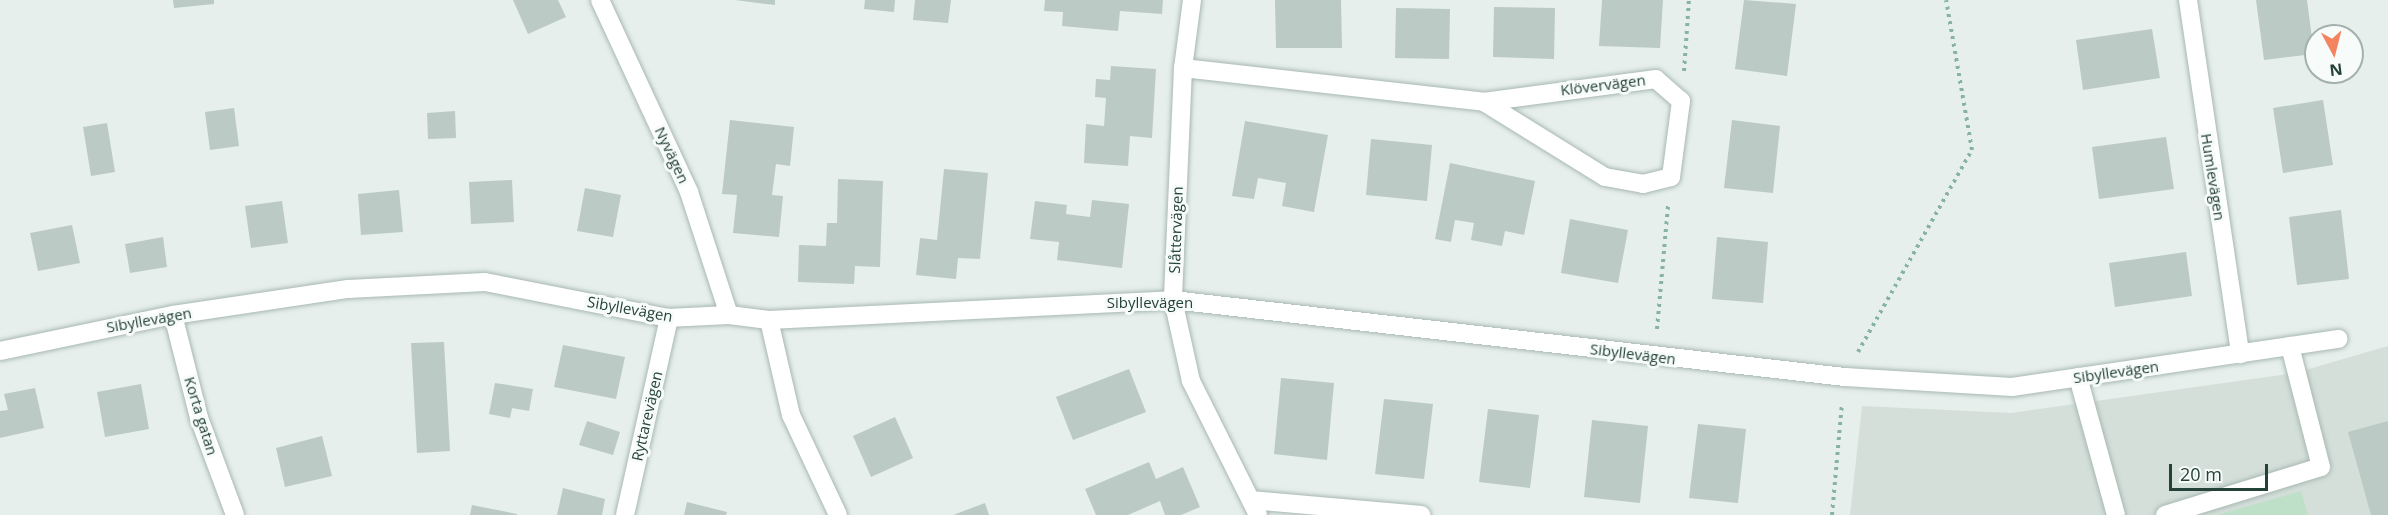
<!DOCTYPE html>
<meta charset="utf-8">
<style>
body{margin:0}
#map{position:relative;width:2388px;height:515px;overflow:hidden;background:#e6efeb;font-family:"Open Sans",sans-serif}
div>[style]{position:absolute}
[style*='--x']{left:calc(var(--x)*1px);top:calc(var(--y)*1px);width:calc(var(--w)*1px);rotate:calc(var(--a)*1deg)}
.built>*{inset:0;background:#d4dfda}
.green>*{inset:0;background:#bfe0c8}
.building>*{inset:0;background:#bbcac4}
.path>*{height:4px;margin-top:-2px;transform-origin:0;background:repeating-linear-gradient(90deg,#86b3a5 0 3px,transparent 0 7.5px)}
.roads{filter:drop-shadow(0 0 2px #a8b8b2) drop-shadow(0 0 2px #a8b8b2)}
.minor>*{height:18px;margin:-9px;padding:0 9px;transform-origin:9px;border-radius:9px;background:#fff}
span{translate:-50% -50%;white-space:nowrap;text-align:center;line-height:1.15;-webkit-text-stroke:6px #f7fbf9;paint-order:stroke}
.street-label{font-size:15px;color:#24423a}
.north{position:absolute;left:2304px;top:24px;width:60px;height:60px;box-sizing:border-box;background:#f7fbf9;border:2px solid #a3b1ad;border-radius:50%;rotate:173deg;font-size:16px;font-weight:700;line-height:24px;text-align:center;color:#24423a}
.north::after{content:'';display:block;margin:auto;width:21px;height:27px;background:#f4845f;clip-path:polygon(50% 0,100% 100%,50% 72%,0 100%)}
.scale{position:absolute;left:2169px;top:464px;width:99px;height:27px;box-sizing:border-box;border:3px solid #24423a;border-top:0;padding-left:8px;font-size:18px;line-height:21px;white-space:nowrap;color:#24423a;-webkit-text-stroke:4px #f7fbf9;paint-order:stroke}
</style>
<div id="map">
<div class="built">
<i style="clip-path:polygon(2388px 346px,2388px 515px,1850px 515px,1862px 406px,2011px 413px,2295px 373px)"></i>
</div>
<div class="green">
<i style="clip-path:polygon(2301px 491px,2308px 515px,2217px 515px)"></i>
</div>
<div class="building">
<i style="clip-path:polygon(173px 0,214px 0,214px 4px,174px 8px)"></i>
<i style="clip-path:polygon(513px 0,558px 0,566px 17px,528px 34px)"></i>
<i style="clip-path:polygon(735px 0,775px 0,775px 5px)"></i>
<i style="clip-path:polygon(865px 0,895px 0,894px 12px,864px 9px)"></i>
<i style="clip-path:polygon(915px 0,951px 0,948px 23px,913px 20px)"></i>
<i style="clip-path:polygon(1045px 0,1163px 0,1162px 14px,1120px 11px,1118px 31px,1062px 26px,1063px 12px,1044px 11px)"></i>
<i style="clip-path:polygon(1275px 0,1341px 0,1342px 48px,1276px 48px)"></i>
<i style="clip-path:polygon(1602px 0,1663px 0,1660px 48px,1599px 46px)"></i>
<i style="clip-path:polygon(1744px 0,1796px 4px,1787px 76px,1735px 69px)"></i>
<i style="clip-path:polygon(2256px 0,2307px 0,2314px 54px,2264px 60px)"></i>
<i style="clip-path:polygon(1494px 7px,1555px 8px,1554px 59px,1493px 57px)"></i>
<i style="clip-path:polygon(1396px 8px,1450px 9px,1449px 59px,1395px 58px)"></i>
<i style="clip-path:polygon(2152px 29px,2160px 78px,2083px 90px,2076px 40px)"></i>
<i style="clip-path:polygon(1111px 66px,1156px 69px,1152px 138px,1130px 136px,1128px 166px,1084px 163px,1086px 124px,1104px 126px,1106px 98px,1095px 97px,1096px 79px,1110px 80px)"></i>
<i style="clip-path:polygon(2323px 100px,2333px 165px,2283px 173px,2273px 108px)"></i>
<i style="clip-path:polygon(234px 108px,239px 146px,210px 150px,205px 112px)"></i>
<i style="clip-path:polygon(455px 111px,456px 138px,428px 139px,427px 113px)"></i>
<i style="clip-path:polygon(730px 120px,794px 127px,790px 166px,776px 164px,772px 195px,783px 196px,779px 237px,733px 233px,737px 195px,722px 194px)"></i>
<i style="clip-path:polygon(1732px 120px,1780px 126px,1773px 193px,1724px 188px)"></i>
<i style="clip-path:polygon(1245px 121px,1328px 135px,1314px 212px,1282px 206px,1286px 183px,1258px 178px,1254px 199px,1232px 196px)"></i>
<i style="clip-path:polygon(107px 123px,115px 172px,91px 176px,83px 127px)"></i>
<i style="clip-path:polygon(2166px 137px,2174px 189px,2099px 199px,2092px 147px)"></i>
<i style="clip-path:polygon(1371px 139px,1432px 145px,1427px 201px,1366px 195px)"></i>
<i style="clip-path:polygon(1450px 163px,1535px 181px,1524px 235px,1505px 231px,1502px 246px,1471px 240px,1474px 223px,1455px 220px,1451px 242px,1435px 239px)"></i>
<i style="clip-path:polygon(944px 169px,988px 173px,980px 259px,958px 258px,956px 279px,916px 275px,920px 238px,937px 240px)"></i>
<i style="clip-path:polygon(838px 179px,883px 181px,880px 267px,855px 266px,854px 284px,798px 282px,799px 245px,826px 246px,827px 223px,837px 223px)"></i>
<i style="clip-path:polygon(512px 180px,514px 222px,471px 224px,469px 182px)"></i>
<i style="clip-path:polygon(585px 188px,621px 195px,613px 237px,577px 231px)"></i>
<i style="clip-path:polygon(399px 190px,403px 232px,361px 235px,358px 194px)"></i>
<i style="clip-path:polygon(1092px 200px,1129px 204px,1122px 268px,1057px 260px,1059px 242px,1030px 239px,1035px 201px,1067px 205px,1066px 214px,1090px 217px)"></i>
<i style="clip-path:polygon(282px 201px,288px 243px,251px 248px,245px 206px)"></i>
<i style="clip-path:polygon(2341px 210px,2349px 279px,2297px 285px,2289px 217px)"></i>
<i style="clip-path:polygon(1570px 219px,1628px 230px,1618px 283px,1561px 273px)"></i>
<i style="clip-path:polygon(72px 225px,80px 263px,38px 271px,30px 233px)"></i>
<i style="clip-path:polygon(163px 237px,167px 267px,130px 273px,125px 244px)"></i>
<i style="clip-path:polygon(1717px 237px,1768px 242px,1763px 303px,1712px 299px)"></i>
<i style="clip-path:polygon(2186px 252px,2192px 296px,2115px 307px,2109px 263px)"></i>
<i style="clip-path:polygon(444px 342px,450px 451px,417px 453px,411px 343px)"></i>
<i style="clip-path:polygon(563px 345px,625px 357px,616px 399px,554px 387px)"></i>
<i style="clip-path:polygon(1129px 369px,1146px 412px,1073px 440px,1056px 397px)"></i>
<i style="clip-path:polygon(1281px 378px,1334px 383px,1327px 460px,1274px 454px)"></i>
<i style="clip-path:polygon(495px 383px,533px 389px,529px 411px,512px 408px,510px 418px,489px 414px)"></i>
<i style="clip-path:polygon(141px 384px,149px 429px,105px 437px,97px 392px)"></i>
<i style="clip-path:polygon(35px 388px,44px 428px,0 438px,0 411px,8px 410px,4px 394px)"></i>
<i style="clip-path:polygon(1384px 399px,1433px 404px,1424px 479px,1375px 474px)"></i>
<i style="clip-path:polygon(1488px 409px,1539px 415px,1530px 488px,1479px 482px)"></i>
<i style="clip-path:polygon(895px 417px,913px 458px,871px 477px,853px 436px)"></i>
<i style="clip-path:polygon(1592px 420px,1648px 426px,1640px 503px,1584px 497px)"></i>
<i style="clip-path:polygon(587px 421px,620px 432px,613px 455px,579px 445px)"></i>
<i style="clip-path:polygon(2388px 421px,2388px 515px,2371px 515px,2348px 432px)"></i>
<i style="clip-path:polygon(1698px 424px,1746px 429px,1738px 503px,1689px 498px)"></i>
<i style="clip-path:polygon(322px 436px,332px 476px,285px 487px,276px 448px)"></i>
<i style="clip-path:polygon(1149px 462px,1156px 479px,1183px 467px,1200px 507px,1181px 515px,1165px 515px,1160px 501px,1128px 515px,1096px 515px,1085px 489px)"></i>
<i style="clip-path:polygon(563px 488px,605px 499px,602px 515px,557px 515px)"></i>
<i style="clip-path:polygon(687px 502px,727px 512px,726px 515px,684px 515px)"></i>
<i style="clip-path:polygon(985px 503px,989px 515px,953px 515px)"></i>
<i style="clip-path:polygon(472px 505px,517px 514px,517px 515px,470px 515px)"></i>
</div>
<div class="path">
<i style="--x:1684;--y:71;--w:71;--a:-86"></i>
<i style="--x:1657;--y:329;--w:124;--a:-84.9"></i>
<i style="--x:1858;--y:352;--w:232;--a:-60.6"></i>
<i style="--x:1972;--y:150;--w:152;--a:-99.8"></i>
<i style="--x:1832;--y:515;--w:112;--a:-84.9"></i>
</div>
<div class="roads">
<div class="minor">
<i style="--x:600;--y:0;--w:212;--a:65.1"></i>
<i style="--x:689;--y:192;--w:129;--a:72"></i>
<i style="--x:1192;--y:0;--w:69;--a:97.5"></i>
<i style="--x:1183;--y:68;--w:232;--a:92.5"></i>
<i style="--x:1173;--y:300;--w:83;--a:77.5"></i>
<i style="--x:1191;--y:381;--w:150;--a:63.4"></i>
<i style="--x:2188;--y:0;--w:358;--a:81.6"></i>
<i style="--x:1183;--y:68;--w:303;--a:6.4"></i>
<i style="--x:1484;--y:102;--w:142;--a:31.8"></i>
<i style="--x:1605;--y:177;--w:39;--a:10"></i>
<i style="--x:1643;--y:184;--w:29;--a:-14"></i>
<i style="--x:1671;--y:177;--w:77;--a:-82.5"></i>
<i style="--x:1681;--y:101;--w:33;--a:-139"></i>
<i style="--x:1656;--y:79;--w:174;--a:172.4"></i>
<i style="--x:173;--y:315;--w:106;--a:75.8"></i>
<i style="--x:199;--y:418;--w:103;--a:69.6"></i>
<i style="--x:769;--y:320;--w:98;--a:77"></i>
<i style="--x:791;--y:415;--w:110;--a:64.8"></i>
<i style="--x:0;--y:351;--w:177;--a:-11.8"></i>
<i style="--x:173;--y:315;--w:177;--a:-8.5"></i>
<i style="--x:348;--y:289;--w:137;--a:-2.9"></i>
<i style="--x:485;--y:282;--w:187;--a:11.1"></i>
<i style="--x:669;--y:318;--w:60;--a:-2.9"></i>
<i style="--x:729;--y:315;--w:40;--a:7.1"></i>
<i style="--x:769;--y:320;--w:404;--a:-2.8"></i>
<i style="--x:1173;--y:300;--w:676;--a:6.54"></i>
<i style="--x:1845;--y:377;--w:167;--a:3.4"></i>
<i style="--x:2012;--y:387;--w:330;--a:-8.4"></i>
<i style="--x:2078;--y:377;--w:143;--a:74.6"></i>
<i style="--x:1251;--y:500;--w:171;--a:5"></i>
<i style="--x:625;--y:515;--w:202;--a:-77.4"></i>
<i style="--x:2165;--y:515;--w:163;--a:-17.1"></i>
<i style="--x:2321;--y:467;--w:125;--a:-104.4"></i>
</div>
</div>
<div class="street-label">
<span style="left:1603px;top:85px;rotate:-7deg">Klövervägen</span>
<span style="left:672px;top:155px;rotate:65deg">Nyvägen</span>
<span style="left:2213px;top:177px;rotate:81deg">Humlevägen</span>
<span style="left:1176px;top:230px;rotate:-88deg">Slåttervägen</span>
<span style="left:1150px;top:303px">Sibyllevägen</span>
<span style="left:630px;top:309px;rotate:10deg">Sibyllevägen</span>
<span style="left:149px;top:320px;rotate:-10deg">Sibyllevägen</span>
<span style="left:1633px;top:354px;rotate:7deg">Sibyllevägen</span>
<span style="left:2116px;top:372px;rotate:-8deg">Sibyllevägen</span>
<span style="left:201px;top:416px;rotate:73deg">Korta gatan</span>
<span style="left:647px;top:416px;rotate:-77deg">Ryttarevägen</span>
</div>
<div class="north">N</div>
<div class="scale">20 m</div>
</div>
